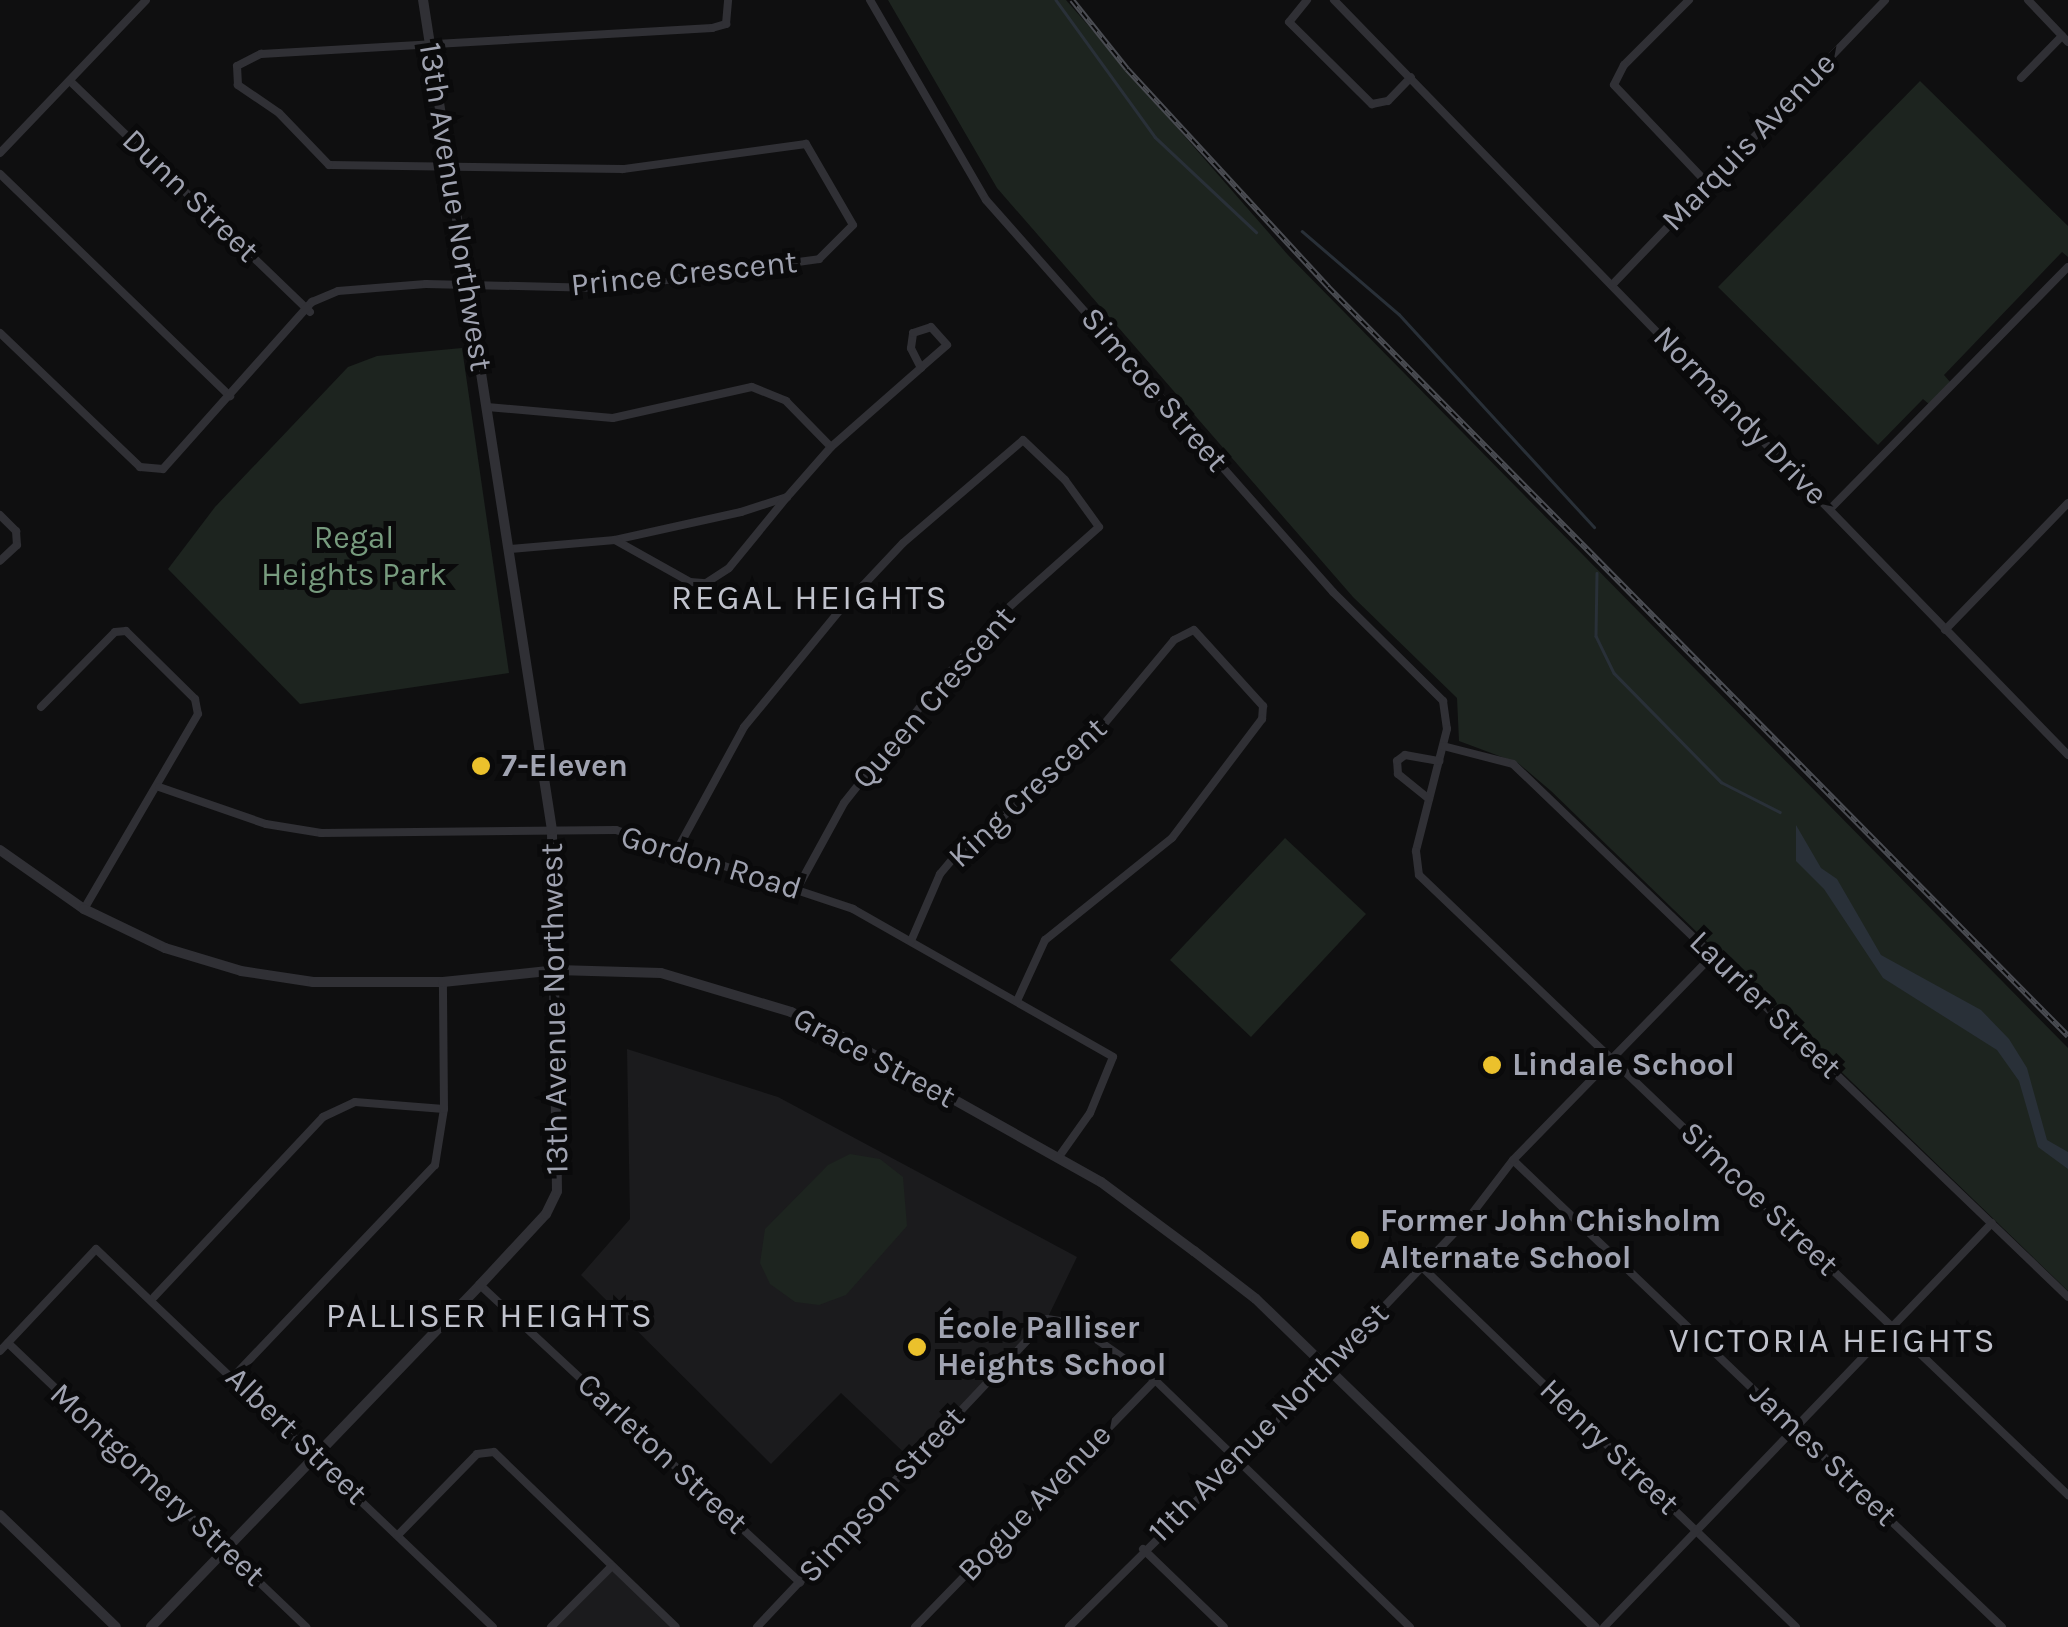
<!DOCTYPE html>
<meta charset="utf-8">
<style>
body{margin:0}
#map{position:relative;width:2068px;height:1627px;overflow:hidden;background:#0f0f10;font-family:Karla,sans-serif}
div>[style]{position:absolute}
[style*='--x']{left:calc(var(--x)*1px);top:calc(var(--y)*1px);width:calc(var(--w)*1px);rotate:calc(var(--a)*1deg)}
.built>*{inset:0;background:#1b1b1d}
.green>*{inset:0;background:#1d241f}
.water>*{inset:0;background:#293038}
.stream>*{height:2.5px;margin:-1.25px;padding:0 1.25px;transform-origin:1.25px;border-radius:1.25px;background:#293038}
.minor>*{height:8px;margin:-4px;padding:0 4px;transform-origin:4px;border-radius:4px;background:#303035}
.tertiary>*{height:10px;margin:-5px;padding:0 5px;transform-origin:5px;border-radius:5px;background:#303035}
.rail>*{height:6px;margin-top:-3px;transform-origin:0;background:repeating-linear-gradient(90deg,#0a0a0b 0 8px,#4a4c52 0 16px);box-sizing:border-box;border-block:2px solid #4a4c52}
.dots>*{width:28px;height:28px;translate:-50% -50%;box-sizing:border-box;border:5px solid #0a0a0b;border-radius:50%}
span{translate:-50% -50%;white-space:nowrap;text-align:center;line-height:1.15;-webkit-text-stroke:10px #0a0a0b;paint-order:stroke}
.street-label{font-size:32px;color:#a0a3b1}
.park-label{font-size:32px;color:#779b7e}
.poi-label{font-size:32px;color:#a0a3b1;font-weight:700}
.left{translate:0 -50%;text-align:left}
.neighbourhood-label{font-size:35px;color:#c1c3cd;letter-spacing:2.5px}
</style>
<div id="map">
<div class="built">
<i style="clip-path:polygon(627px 1049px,778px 1097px,1077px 1257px,1047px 1319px,914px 1462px,841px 1393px,771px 1464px,581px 1275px,630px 1219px)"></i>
<i style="clip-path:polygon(612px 1566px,676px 1627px,551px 1627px)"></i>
</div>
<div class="green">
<i style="clip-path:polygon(888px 0,1066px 0,1288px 255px,2068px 1048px,2068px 1291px,1551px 791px,1518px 763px,1459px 741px,1457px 698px,1353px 597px,997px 188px)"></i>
<i style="clip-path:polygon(1920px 81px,2068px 226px,2068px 257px,2062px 252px,1944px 375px,1951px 383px,1930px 405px,1923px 399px,1878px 445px,1718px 287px)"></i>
<i style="clip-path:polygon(462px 348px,509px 673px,300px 704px,168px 569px,215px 507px,348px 367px,377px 356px)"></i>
<i style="clip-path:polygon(1285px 838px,1366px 914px,1251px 1037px,1170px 960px)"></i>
<i style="clip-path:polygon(850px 1154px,880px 1159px,903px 1177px,907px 1226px,846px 1295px,819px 1305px,795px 1302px,770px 1284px,760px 1263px,765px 1229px,828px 1165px)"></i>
</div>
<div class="water">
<i style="clip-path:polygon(1796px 825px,1821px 868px,1837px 879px,1881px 955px,1981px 1010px,2009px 1039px,2027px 1068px,2047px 1140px,2068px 1152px,2068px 1169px,2038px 1147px,2019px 1081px,1997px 1050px,1883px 978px,1824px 889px,1796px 861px)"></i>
</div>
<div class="stream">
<i style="--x:1056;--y:0;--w:169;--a:54.1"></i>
<i style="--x:1155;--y:137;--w:139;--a:43.2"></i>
<i style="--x:1302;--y:231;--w:128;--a:40.6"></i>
<i style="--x:1399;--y:314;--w:289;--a:47.5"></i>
<i style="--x:1597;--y:573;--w:63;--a:90.9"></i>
<i style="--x:1596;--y:636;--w:41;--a:64.1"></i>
<i style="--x:1614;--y:673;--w:153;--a:45.5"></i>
<i style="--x:1721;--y:782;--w:66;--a:27"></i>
</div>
<div class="minor">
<i style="--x:870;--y:0;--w:231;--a:59.9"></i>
<i style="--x:986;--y:200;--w:524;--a:48.48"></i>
<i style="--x:1333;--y:592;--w:155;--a:44.7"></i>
<i style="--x:1443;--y:701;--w:28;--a:82"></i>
<i style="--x:1447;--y:729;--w:126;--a:104.3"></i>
<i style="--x:1416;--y:851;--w:24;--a:83"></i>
<i style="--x:1419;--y:875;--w:898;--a:43.69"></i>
<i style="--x:1307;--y:0;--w:28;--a:129"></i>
<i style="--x:1289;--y:22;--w:117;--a:44.7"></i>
<i style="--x:1372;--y:104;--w:16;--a:-11"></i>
<i style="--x:1388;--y:101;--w:33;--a:-46"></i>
<i style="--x:1334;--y:0;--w:1053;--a:45.81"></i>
<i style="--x:1689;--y:0;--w:92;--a:135"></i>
<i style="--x:1624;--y:65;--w:22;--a:117"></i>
<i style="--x:1614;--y:85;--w:138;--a:46.5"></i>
<i style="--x:2028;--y:0;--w:58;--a:46.4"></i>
<i style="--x:2021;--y:78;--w:59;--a:-45.7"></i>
<i style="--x:70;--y:81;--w:333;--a:43.9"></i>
<i style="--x:0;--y:153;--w:211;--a:-46.3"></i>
<i style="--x:0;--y:174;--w:320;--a:44"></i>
<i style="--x:1613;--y:284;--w:393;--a:-46.2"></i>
<i style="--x:0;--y:333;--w:194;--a:43.7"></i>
<i style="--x:140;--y:467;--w:23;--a:5"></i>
<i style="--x:163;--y:469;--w:224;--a:-48.3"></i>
<i style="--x:312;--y:302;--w:28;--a:-23"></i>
<i style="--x:338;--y:291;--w:88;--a:-4.5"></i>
<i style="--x:426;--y:284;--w:182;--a:1.3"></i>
<i style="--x:608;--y:288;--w:213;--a:-7.8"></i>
<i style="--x:819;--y:259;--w:48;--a:-45"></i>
<i style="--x:853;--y:225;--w:94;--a:-120.1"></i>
<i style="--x:806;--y:144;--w:185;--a:172.2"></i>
<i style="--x:623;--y:169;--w:294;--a:-179.2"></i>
<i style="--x:329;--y:165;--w:72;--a:-133.9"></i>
<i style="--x:279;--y:113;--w:50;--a:-145.7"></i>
<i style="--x:238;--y:85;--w:19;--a:-93"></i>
<i style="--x:237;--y:66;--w:27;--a:-27"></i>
<i style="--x:261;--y:54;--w:452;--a:-3.3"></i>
<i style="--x:712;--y:28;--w:15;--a:-16"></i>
<i style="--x:726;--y:24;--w:24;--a:-85"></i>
<i style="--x:487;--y:407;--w:126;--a:5"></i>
<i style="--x:613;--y:418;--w:142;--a:-12.6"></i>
<i style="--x:752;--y:387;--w:37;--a:22"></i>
<i style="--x:786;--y:401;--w:64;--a:45.6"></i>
<i style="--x:831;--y:447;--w:67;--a:131.3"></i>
<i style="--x:787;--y:497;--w:48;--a:161.9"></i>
<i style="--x:741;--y:512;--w:129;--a:167.5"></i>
<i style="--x:615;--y:540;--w:105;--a:175.1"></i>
<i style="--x:831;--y:447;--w:120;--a:-41.3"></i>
<i style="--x:921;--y:368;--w:22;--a:-117"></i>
<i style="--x:911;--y:348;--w:15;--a:-82"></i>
<i style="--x:913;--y:333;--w:19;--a:-18"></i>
<i style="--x:931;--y:327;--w:24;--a:48"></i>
<i style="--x:947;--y:345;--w:35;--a:139"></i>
<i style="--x:1830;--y:509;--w:339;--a:-45.5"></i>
<i style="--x:0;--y:515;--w:23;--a:45"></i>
<i style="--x:16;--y:531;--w:14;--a:86"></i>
<i style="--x:17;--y:545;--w:23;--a:137"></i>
<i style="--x:615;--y:540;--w:86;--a:29.2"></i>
<i style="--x:690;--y:582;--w:16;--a:4"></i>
<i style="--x:706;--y:583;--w:27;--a:-33"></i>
<i style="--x:729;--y:568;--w:92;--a:-50.8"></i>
<i style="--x:1945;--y:630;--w:177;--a:-45.9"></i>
<i style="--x:41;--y:707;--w:105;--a:-45.4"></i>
<i style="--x:115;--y:632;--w:11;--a:-5"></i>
<i style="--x:126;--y:631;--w:97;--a:44.6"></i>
<i style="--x:195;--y:699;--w:15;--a:79"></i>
<i style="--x:198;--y:714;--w:226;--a:120.3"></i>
<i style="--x:1443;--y:746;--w:72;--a:14.4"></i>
<i style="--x:1513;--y:764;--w:769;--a:43.84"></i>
<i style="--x:159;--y:787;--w:113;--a:19.1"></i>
<i style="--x:266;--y:824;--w:56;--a:9.3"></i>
<i style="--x:321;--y:833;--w:295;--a:-0.6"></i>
<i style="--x:616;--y:830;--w:250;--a:18.4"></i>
<i style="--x:853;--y:909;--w:299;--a:29.6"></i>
<i style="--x:1113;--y:1057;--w:61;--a:112.3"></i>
<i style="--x:1090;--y:1113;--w:55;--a:125.4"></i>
<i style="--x:1429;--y:799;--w:40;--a:-141"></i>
<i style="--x:1398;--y:774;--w:13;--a:-94"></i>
<i style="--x:1397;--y:761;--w:10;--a:-37"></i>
<i style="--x:1405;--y:755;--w:35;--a:10"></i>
<i style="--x:677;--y:850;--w:140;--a:-61.4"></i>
<i style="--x:744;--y:727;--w:151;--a:-50.6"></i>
<i style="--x:840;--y:610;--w:92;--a:-46.8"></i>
<i style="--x:903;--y:543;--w:158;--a:-40.6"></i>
<i style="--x:1023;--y:440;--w:58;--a:43.6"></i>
<i style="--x:1065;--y:480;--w:58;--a:54.1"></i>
<i style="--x:1099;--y:527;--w:134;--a:138.3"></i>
<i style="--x:999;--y:616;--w:108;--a:131.2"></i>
<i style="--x:928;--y:697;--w:135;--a:128.4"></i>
<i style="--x:844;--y:803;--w:98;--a:118.7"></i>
<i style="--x:911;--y:941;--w:73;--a:-66.6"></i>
<i style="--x:940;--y:874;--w:25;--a:-50"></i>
<i style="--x:956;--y:855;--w:161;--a:-39.4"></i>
<i style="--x:1080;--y:753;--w:147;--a:-50.2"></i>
<i style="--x:1174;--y:640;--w:22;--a:-27"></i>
<i style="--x:1194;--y:630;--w:103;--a:47.8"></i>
<i style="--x:1263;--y:706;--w:13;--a:94"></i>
<i style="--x:1262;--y:719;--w:149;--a:127.1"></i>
<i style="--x:1172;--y:838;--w:163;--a:141.2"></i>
<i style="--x:1045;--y:940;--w:67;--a:114.7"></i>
<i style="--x:1513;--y:1160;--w:676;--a:43.68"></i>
<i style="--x:1422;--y:1267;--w:519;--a:43.91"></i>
<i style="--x:480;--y:1285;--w:437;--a:42.9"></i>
<i style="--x:154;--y:1297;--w:247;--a:-46.8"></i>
<i style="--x:323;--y:1117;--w:35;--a:-25"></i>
<i style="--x:355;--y:1102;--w:89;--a:4.5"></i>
<i style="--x:8;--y:1343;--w:412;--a:43.6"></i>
<i style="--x:0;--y:1351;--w:140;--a:-46.7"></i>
<i style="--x:96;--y:1249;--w:548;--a:43.6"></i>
<i style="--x:234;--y:1376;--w:291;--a:-46.4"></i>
<i style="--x:435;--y:1165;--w:57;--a:-80.9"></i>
<i style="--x:444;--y:1109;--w:127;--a:-90.5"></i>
<i style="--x:398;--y:1535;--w:113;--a:-45.7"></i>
<i style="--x:477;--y:1454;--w:17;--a:-7"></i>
<i style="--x:494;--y:1452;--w:252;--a:43.9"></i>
<i style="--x:1143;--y:1549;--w:112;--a:43.9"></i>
<i style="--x:551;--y:1627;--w:86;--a:-45"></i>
<i style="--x:757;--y:1627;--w:423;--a:-46.7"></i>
<i style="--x:1047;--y:1319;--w:26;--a:9"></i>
<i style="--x:1073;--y:1323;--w:100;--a:34.8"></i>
<i style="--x:1155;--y:1380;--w:355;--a:44.1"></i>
<i style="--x:915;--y:1627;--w:344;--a:-45.8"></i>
<i style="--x:1069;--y:1627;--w:239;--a:-44.7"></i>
<i style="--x:1239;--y:1459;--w:337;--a:-46.4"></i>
<i style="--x:1471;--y:1215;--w:69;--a:-52.6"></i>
<i style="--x:1513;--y:1160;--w:286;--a:-45.7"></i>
<i style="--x:1604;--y:1627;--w:560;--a:-46.16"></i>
</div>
<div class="tertiary">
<i style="--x:0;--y:850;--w:103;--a:35.1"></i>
<i style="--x:84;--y:909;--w:90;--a:25.7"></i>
<i style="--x:165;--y:948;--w:79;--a:16.8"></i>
<i style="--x:241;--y:971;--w:73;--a:8.7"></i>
<i style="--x:313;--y:982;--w:130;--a:0"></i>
<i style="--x:443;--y:982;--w:115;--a:-6"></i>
<i style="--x:557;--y:970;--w:104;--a:1.7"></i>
<i style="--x:661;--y:973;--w:136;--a:16.7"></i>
<i style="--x:791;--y:1012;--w:61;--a:26.1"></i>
<i style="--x:846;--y:1039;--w:292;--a:29.3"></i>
<i style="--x:1101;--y:1182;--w:116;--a:36.6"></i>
<i style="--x:1194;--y:1251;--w:78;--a:37.7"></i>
<i style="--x:1256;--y:1299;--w:472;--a:44.1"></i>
<i style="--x:0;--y:1515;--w:161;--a:44"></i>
<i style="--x:151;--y:1627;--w:475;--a:-46.1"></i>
<i style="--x:480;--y:1285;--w:97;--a:-47.1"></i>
<i style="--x:546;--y:1214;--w:25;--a:-64"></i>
<i style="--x:557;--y:1191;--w:361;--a:-90.8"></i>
<i style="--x:552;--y:830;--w:840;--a:-98.83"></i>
</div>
<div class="rail">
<i style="--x:1072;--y:0;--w:88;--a:51.4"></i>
<i style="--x:1127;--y:69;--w:297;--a:47.3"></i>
<i style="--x:1328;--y:287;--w:1053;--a:45.35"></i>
</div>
<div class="dots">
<i style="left:481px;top:766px;background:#ebc12c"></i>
<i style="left:1492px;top:1065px;background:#ebc12c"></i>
<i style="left:1360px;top:1240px;background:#ebc12c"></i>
<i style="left:917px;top:1347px;background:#ebc12c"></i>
</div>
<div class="street-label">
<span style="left:1749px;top:142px;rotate:-46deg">Marquis Avenue</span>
<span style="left:190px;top:196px;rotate:44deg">Dunn Street</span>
<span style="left:455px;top:207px;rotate:81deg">13th Avenue Northwest</span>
<span style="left:684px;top:274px;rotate:-6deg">Prince Crescent</span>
<span style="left:1154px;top:390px;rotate:49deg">Simcoe Street</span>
<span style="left:1740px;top:416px;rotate:46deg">Normandy Drive</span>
<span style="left:934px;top:698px;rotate:-49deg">Queen Crescent</span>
<span style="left:1028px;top:793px;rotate:-43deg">King Crescent</span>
<span style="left:711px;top:863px;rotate:17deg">Gordon Road</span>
<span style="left:1765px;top:1005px;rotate:44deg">Laurier Street</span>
<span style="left:555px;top:1009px;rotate:-91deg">13th Avenue Northwest</span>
<span style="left:874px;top:1058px;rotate:28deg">Grace Street</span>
<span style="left:1759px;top:1199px;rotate:44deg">Simcoe Street</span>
<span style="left:1269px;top:1423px;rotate:-45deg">11th Avenue Northwest</span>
<span style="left:296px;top:1436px;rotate:44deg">Albert Street</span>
<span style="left:1609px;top:1447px;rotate:44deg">Henry Street</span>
<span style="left:662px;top:1454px;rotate:43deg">Carleton Street</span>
<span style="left:1823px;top:1455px;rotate:44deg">James Street</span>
<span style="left:157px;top:1485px;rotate:43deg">Montgomery Street</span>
<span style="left:882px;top:1495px;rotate:-47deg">Simpson Street</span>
<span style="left:1035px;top:1503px;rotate:-46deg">Bogue Avenue</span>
</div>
<div class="park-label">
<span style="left:354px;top:557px">Regal<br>Heights Park</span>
</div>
<div class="poi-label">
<span class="left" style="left:501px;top:766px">7-Eleven</span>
<span class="left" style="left:1512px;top:1065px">Lindale School</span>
<span class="left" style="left:1380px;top:1240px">Former John Chisholm<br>Alternate School</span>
<span class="left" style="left:937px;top:1347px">École Palliser<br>Heights School</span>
</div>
<div class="neighbourhood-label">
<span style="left:810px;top:598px">REGAL HEIGHTS</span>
<span style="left:490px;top:1316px">PALLISER HEIGHTS</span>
<span style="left:1833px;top:1341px">VICTORIA HEIGHTS</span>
</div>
</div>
